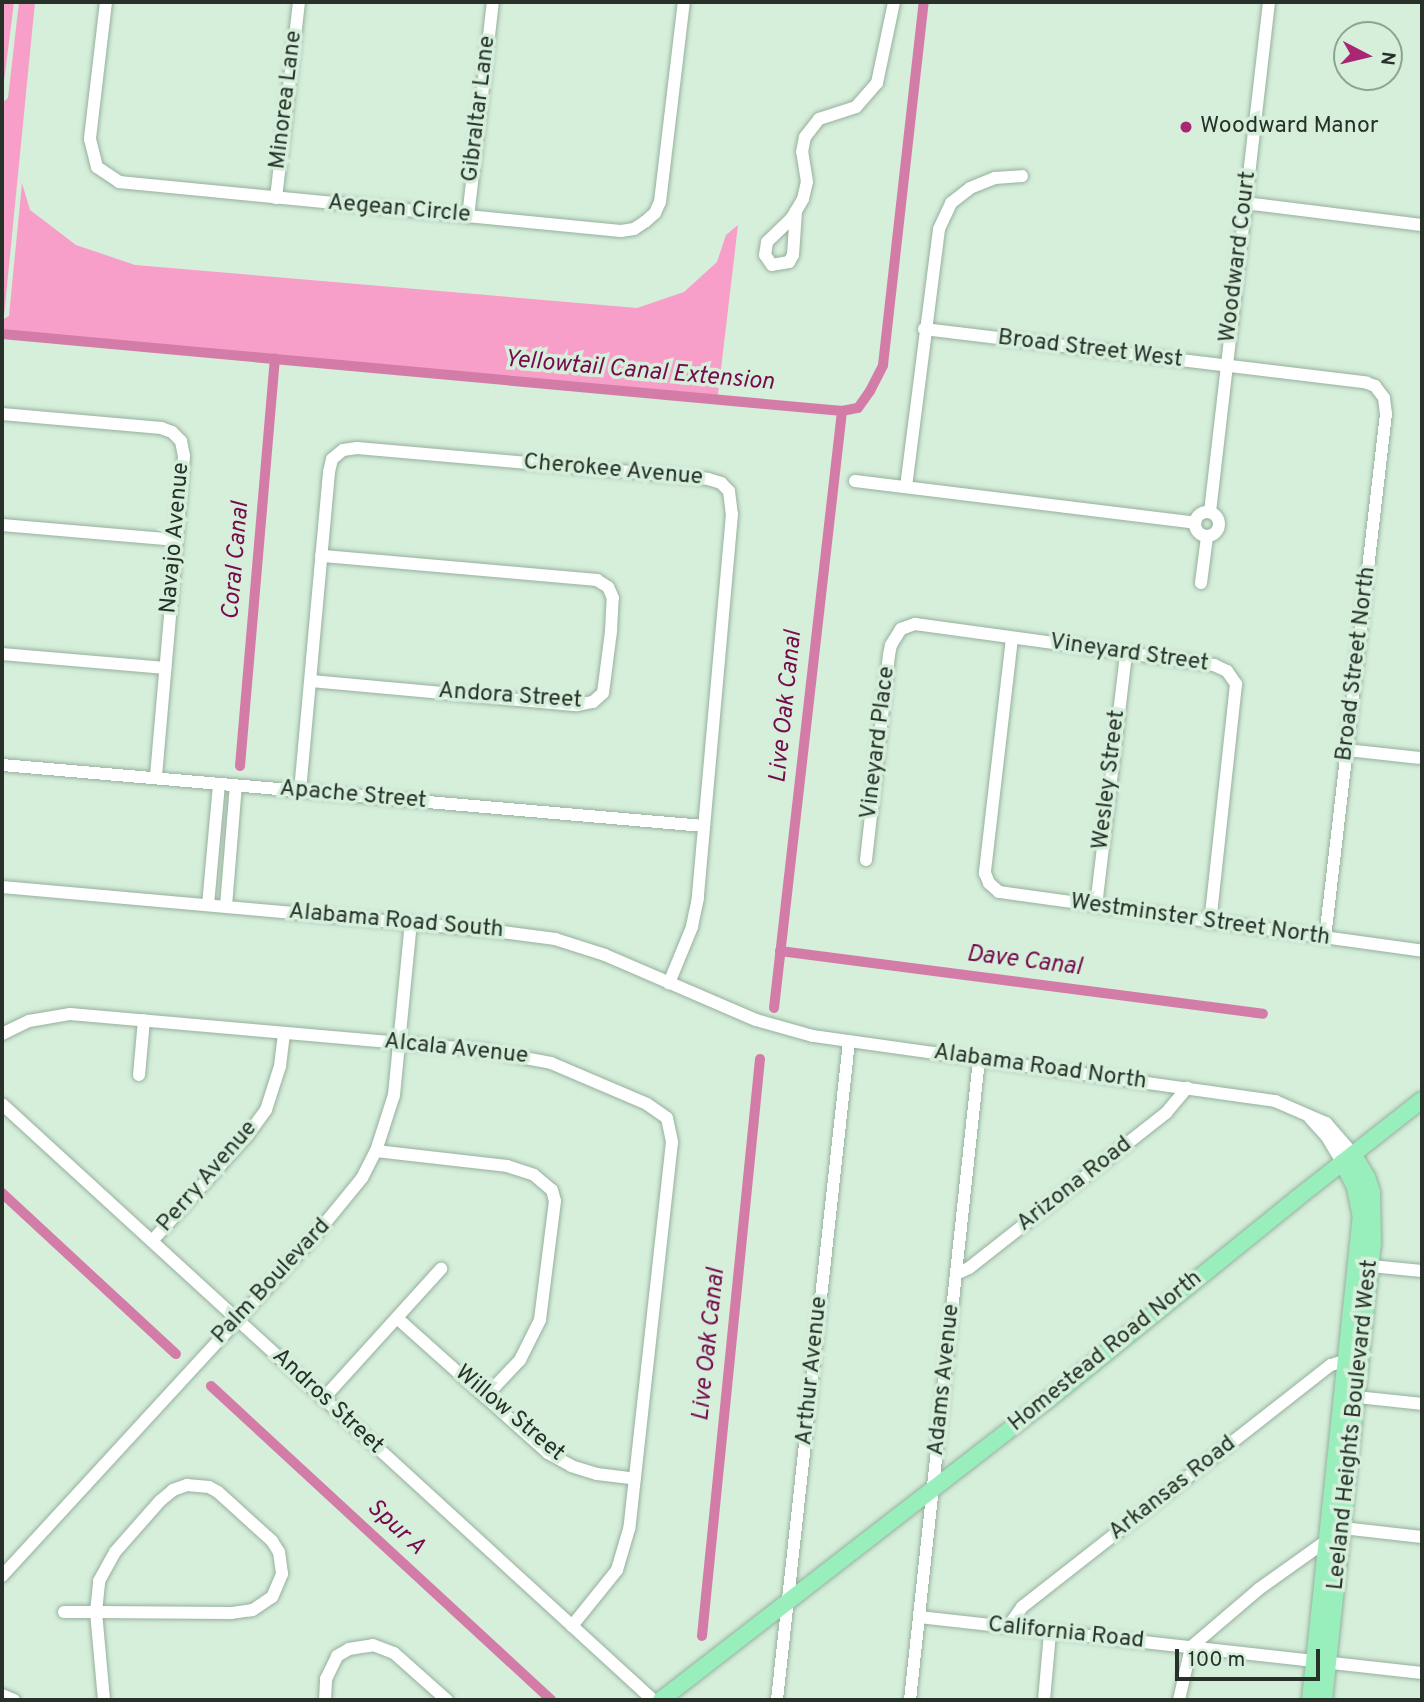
<!DOCTYPE html>
<style>
body{margin:0}
#map{position:relative;width:1424px;height:1702px;overflow:hidden;background:#d5efdb;font-family:Overpass,sans-serif}
div>[style]{position:absolute}
[style*='--x']{left:calc(var(--x)*1px);top:calc(var(--y)*1px);width:calc(var(--w)*1px);rotate:calc(var(--a)*1deg)}
.green>*{inset:0;background:#f79ec9}
.canal>*{height:10px;margin:-5px;padding:0 5px;transform-origin:5px;border-radius:5px;background:#d47ca8}
.roads{filter:drop-shadow(0 0 2px #97b09e) drop-shadow(0 0 2px #97b09e)}
.minor>*{height:12px;margin:-6px;padding:0 6px;transform-origin:6px;border-radius:6px;background:#fff}
.minor>.ring{margin:-6px;padding:0;box-sizing:content-box;background:none;border:12px solid #fff;border-radius:50%}
.major>*{height:16px;margin:-8px;padding:0 8px;transform-origin:8px;border-radius:8px;background:#98efbb}
.dots>*{width:19px;height:19px;translate:-50% -50%;box-sizing:border-box;border:4px solid #d5efdb;border-radius:50%}
span{translate:-50% -50%;white-space:nowrap;text-align:center;line-height:1.15;-webkit-text-stroke:7px #d5efdb;paint-order:stroke}
.street-label{font-size:23px;color:#273129}
.poi-label{font-size:23px;color:#273129}
.left{translate:0 -50%;text-align:left}
.water-label{font-size:24px;color:#760a4d;font-style:italic}
.frame{position:absolute;inset:0;border:4px solid #273129;pointer-events:none}
.north{position:absolute;left:1333px;top:21px;width:70px;height:70px;box-sizing:border-box;background:#d5efdb;border:2px solid #8fa394;border-radius:50%;rotate:97deg;font-size:19px;font-weight:700;line-height:28px;text-align:center;color:#273129}
.north::after{content:'';display:block;margin:auto;width:24px;height:32px;background:#a82673;clip-path:polygon(50% 0,100% 100%,50% 72%,0 100%)}
.scale{position:absolute;left:1175px;top:1649px;width:145px;height:32px;box-sizing:border-box;border:4px solid #273129;border-top:0;padding-left:9px;font-size:21px;line-height:24px;white-space:nowrap;color:#273129;-webkit-text-stroke:5px #d5efdb;paint-order:stroke}
</style>
<div id="map">
<div class="green">
<i style="clip-path:polygon(2px 2px,14px 2px,2px 97px)"></i>
<i style="clip-path:polygon(19px 2px,35px 2px,4px 316px,2px 103px,8px 98px)"></i>
<i style="clip-path:polygon(22px 183px,30px 210px,76px 245px,135px 265px,637px 308px,684px 292px,717px 262px,726px 235px,738px 225px,717px 403px,2px 337px,2px 320px,9px 316px)"></i>
</div>
<div class="canal">
<i style="--x:2;--y:334;--w:844;--a:5.24"></i>
<i style="--x:842;--y:411;--w:16;--a:-11"></i>
<i style="--x:858;--y:408;--w:21;--a:-55"></i>
<i style="--x:870;--y:391;--w:29;--a:-63"></i>
<i style="--x:883;--y:365;--w:365;--a:-83.6"></i>
<i style="--x:240;--y:766;--w:409;--a:-85.1"></i>
<i style="--x:780;--y:951;--w:487;--a:7.4"></i>
<i style="--x:774;--y:1008;--w:601;--a:-83.5"></i>
<i style="--x:2;--y:1193;--w:237;--a:42.8"></i>
<i style="--x:211;--y:1386;--w:463;--a:42.7"></i>
<i style="--x:702;--y:1636;--w:580;--a:-84.26"></i>
</div>
<div class="roads">
<div class="minor">
<i style="--x:106;--y:2;--w:138;--a:96.7"></i>
<i style="--x:90;--y:139;--w:29;--a:76"></i>
<i style="--x:97;--y:167;--w:27;--a:34"></i>
<i style="--x:119;--y:182;--w:504;--a:5.57"></i>
<i style="--x:621;--y:231;--w:13;--a:-9"></i>
<i style="--x:634;--y:229;--w:14;--a:-34"></i>
<i style="--x:646;--y:221;--w:12;--a:-42"></i>
<i style="--x:655;--y:213;--w:12;--a:-66"></i>
<i style="--x:660;--y:202;--w:201;--a:-83.2"></i>
<i style="--x:276;--y:198;--w:197;--a:-83.3"></i>
<i style="--x:1245;--y:203;--w:178;--a:7.1"></i>
<i style="--x:796;--y:211;--w:44;--a:93.9"></i>
<i style="--x:793;--y:255;--w:8;--a:120"></i>
<i style="--x:789;--y:262;--w:17;--a:170"></i>
<i style="--x:772;--y:265;--w:12;--a:-125"></i>
<i style="--x:765;--y:255;--w:13;--a:-81"></i>
<i style="--x:767;--y:242;--w:33;--a:-44"></i>
<i style="--x:791;--y:219;--w:9;--a:-58"></i>
<i style="--x:796;--y:211;--w:14;--a:-60"></i>
<i style="--x:803;--y:199;--w:17;--a:-77"></i>
<i style="--x:807;--y:182;--w:30;--a:-99"></i>
<i style="--x:802;--y:152;--w:15;--a:-79"></i>
<i style="--x:805;--y:137;--w:23;--a:-52"></i>
<i style="--x:819;--y:119;--w:39;--a:-18"></i>
<i style="--x:856;--y:107;--w:32;--a:-49"></i>
<i style="--x:877;--y:83;--w:83;--a:-78.1"></i>
<i style="--x:468;--y:217;--w:216;--a:-83.4"></i>
<i style="--x:924;--y:329;--w:446;--a:6.9"></i>
<i style="--x:1367;--y:383;--w:9;--a:21"></i>
<i style="--x:1375;--y:386;--w:15;--a:53"></i>
<i style="--x:1384;--y:398;--w:16;--a:83"></i>
<i style="--x:1386;--y:414;--w:528;--a:96.64"></i>
<i style="--x:2;--y:414;--w:160;--a:5"></i>
<i style="--x:161;--y:428;--w:12;--a:20"></i>
<i style="--x:172;--y:432;--w:13;--a:45"></i>
<i style="--x:181;--y:441;--w:15;--a:79"></i>
<i style="--x:184;--y:456;--w:323;--a:95"></i>
<i style="--x:855;--y:481;--w:343;--a:7"></i>
<i style="--x:906;--y:487;--w:260;--a:-82.7"></i>
<i style="--x:939;--y:229;--w:29;--a:-65"></i>
<i style="--x:951;--y:203;--w:24;--a:-38"></i>
<i style="--x:970;--y:188;--w:27;--a:-22"></i>
<i style="--x:995;--y:178;--w:27;--a:-4"></i>
<i class="ring" style="left:1195px;top:512px;width:12px;height:12px"></i>
<i style="--x:1210;--y:512;--w:513;--a:-83.4"></i>
<i style="--x:2;--y:525;--w:175;--a:4.9"></i>
<i style="--x:1201;--y:583;--w:46;--a:-82.6"></i>
<i style="--x:1012;--y:638;--w:237;--a:96.6"></i>
<i style="--x:985;--y:873;--w:11;--a:68"></i>
<i style="--x:989;--y:883;--w:13;--a:42"></i>
<i style="--x:999;--y:892;--w:427;--a:7.9"></i>
<i style="--x:2;--y:654;--w:164;--a:4.9"></i>
<i style="--x:311;--y:681;--w:267;--a:5.2"></i>
<i style="--x:577;--y:705;--w:16;--a:-11"></i>
<i style="--x:593;--y:702;--w:13;--a:-42"></i>
<i style="--x:603;--y:693;--w:63;--a:-82.6"></i>
<i style="--x:611;--y:631;--w:33;--a:-87"></i>
<i style="--x:613;--y:598;--w:12;--a:-114"></i>
<i style="--x:608;--y:587;--w:13;--a:-148"></i>
<i style="--x:597;--y:580;--w:277;--a:-175"></i>
<i style="--x:1347;--y:750;--w:72;--a:6.3"></i>
<i style="--x:2;--y:765;--w:705;--a:4.97"></i>
<i style="--x:300;--y:791;--w:320;--a:-84.8"></i>
<i style="--x:329;--y:472;--w:13;--a:-77"></i>
<i style="--x:332;--y:459;--w:14;--a:-39"></i>
<i style="--x:343;--y:450;--w:14;--a:-8"></i>
<i style="--x:357;--y:448;--w:352;--a:5"></i>
<i style="--x:708;--y:479;--w:14;--a:17"></i>
<i style="--x:721;--y:483;--w:11;--a:45"></i>
<i style="--x:729;--y:491;--w:23;--a:83"></i>
<i style="--x:732;--y:514;--w:386;--a:95.1"></i>
<i style="--x:698;--y:898;--w:30;--a:102"></i>
<i style="--x:692;--y:927;--w:61;--a:112.3"></i>
<i style="--x:866;--y:860;--w:206;--a:-83.6"></i>
<i style="--x:889;--y:655;--w:10;--a:-79"></i>
<i style="--x:891;--y:645;--w:19;--a:-58"></i>
<i style="--x:901;--y:629;--w:15;--a:-20"></i>
<i style="--x:915;--y:624;--w:302;--a:7.8"></i>
<i style="--x:1214;--y:665;--w:14;--a:25"></i>
<i style="--x:1227;--y:671;--w:16;--a:55"></i>
<i style="--x:1236;--y:684;--w:240;--a:96.2"></i>
<i style="--x:2;--y:887;--w:487;--a:5.1"></i>
<i style="--x:487;--y:930;--w:69;--a:7.5"></i>
<i style="--x:555;--y:939;--w:52;--a:17.7"></i>
<i style="--x:605;--y:955;--w:164;--a:23.3"></i>
<i style="--x:756;--y:1020;--w:59;--a:15.7"></i>
<i style="--x:813;--y:1036;--w:467;--a:8"></i>
<i style="--x:1275;--y:1101;--w:56;--a:23.3"></i>
<i style="--x:1326;--y:1123;--w:41;--a:48.9"></i>
<i style="--x:208;--y:905;--w:121;--a:-84.8"></i>
<i style="--x:226;--y:906;--w:121;--a:-85.3"></i>
<i style="--x:1096;--y:906;--w:255;--a:-83.2"></i>
<i style="--x:2;--y:1034;--w:30;--a:-26"></i>
<i style="--x:29;--y:1021;--w:42;--a:-9.7"></i>
<i style="--x:70;--y:1014;--w:415;--a:5"></i>
<i style="--x:483;--y:1050;--w:69;--a:10.8"></i>
<i style="--x:551;--y:1063;--w:104;--a:23.1"></i>
<i style="--x:647;--y:1104;--w:24;--a:35"></i>
<i style="--x:667;--y:1118;--w:25;--a:78"></i>
<i style="--x:672;--y:1142;--w:389;--a:96.3"></i>
<i style="--x:629;--y:1529;--w:43;--a:106.3"></i>
<i style="--x:617;--y:1570;--w:72;--a:128.8"></i>
<i style="--x:139;--y:1075;--w:55;--a:-84.8"></i>
<i style="--x:2;--y:1104;--w:883;--a:42.47"></i>
<i style="--x:1310;--y:1118;--w:25;--a:48"></i>
<i style="--x:1327;--y:1137;--w:29;--a:59"></i>
<i style="--x:376;--y:1151;--w:132;--a:6.5"></i>
<i style="--x:507;--y:1166;--w:28;--a:18"></i>
<i style="--x:534;--y:1175;--w:23;--a:40"></i>
<i style="--x:552;--y:1190;--w:11;--a:75"></i>
<i style="--x:555;--y:1201;--w:120;--a:97.2"></i>
<i style="--x:540;--y:1320;--w:45;--a:116.6"></i>
<i style="--x:520;--y:1360;--w:51;--a:133.4"></i>
<i style="--x:152;--y:1241;--w:142;--a:-47.9"></i>
<i style="--x:247;--y:1136;--w:32;--a:-54"></i>
<i style="--x:266;--y:1110;--w:46;--a:-72.3"></i>
<i style="--x:280;--y:1066;--w:33;--a:-83"></i>
<i style="--x:1371;--y:1266;--w:51;--a:5.6"></i>
<i style="--x:956;--y:1274;--w:14;--a:-25"></i>
<i style="--x:969;--y:1268;--w:251;--a:-38.2"></i>
<i style="--x:1166;--y:1113;--w:33;--a:-50"></i>
<i style="--x:397;--y:1318;--w:203;--a:41.8"></i>
<i style="--x:548;--y:1453;--w:26;--a:29"></i>
<i style="--x:571;--y:1466;--w:27;--a:17"></i>
<i style="--x:597;--y:1474;--w:38;--a:7"></i>
<i style="--x:1357;--y:1397;--w:65;--a:6.1"></i>
<i style="--x:323;--y:1399;--w:176;--a:-47.8"></i>
<i style="--x:187;--y:1485;--w:22;--a:5"></i>
<i style="--x:209;--y:1487;--w:10;--a:29"></i>
<i style="--x:218;--y:1492;--w:73;--a:42.2"></i>
<i style="--x:272;--y:1541;--w:13;--a:58"></i>
<i style="--x:279;--y:1552;--w:22;--a:82"></i>
<i style="--x:282;--y:1574;--w:25;--a:113"></i>
<i style="--x:272;--y:1597;--w:23;--a:146"></i>
<i style="--x:253;--y:1610;--w:21;--a:172"></i>
<i style="--x:232;--y:1613;--w:136;--a:-179.6"></i>
<i style="--x:96;--y:1612;--w:31;--a:-84"></i>
<i style="--x:99;--y:1581;--w:33;--a:-61"></i>
<i style="--x:115;--y:1552;--w:68;--a:-48.6"></i>
<i style="--x:160;--y:1501;--w:17;--a:-40"></i>
<i style="--x:173;--y:1490;--w:15;--a:-20"></i>
<i style="--x:1342;--y:1528;--w:81;--a:6.4"></i>
<i style="--x:2;--y:1576;--w:466;--a:-47.4"></i>
<i style="--x:317;--y:1233;--w:71;--a:-50.7"></i>
<i style="--x:362;--y:1178;--w:30;--a:-63"></i>
<i style="--x:376;--y:1151;--w:59;--a:-72.2"></i>
<i style="--x:394;--y:1095;--w:173;--a:-84.4"></i>
<i style="--x:64;--y:1612;--w:32;--a:0"></i>
<i style="--x:96;--y:1612;--w:88;--a:84.8"></i>
<i style="--x:919;--y:1617;--w:506;--a:6.35"></i>
<i style="--x:1008;--y:1627;--w:24;--a:-55"></i>
<i style="--x:1022;--y:1607;--w:392;--a:-38.1"></i>
<i style="--x:1331;--y:1365;--w:17;--a:-17"></i>
<i style="--x:2;--y:1695;--w:13;--a:23"></i>
<i style="--x:325;--y:1700;--w:21;--a:-87"></i>
<i style="--x:326;--y:1679;--w:25;--a:-64"></i>
<i style="--x:337;--y:1656;--w:14;--a:-30"></i>
<i style="--x:349;--y:1649;--w:24;--a:-9"></i>
<i style="--x:373;--y:1645;--w:22;--a:21"></i>
<i style="--x:394;--y:1653;--w:71;--a:41.6"></i>
<i style="--x:777;--y:1700;--w:662;--a:-83.76"></i>
<i style="--x:910;--y:1700;--w:644;--a:-83.85"></i>
<i style="--x:1044;--y:1700;--w:67;--a:-84.9"></i>
<i style="--x:1179;--y:1700;--w:54;--a:-77.2"></i>
<i style="--x:1191;--y:1647;--w:89;--a:-40.5"></i>
<i style="--x:1259;--y:1589;--w:82;--a:-35.6"></i>
</div>
<div class="major">
<i style="--x:661;--y:1700;--w:490;--a:-37.8"></i>
<i style="--x:1048;--y:1400;--w:319;--a:-39"></i>
<i style="--x:1296;--y:1199;--w:160;--a:-38.2"></i>
<i style="--x:1310;--y:1700;--w:485;--a:-84"></i>
<i style="--x:1361;--y:1218;--w:32;--a:-101"></i>
<i style="--x:1355;--y:1187;--w:28;--a:-117"></i>
<i style="--x:1324;--y:1700;--w:458;--a:-83.9"></i>
<i style="--x:1373;--y:1245;--w:53;--a:-91.1"></i>
<i style="--x:1372;--y:1192;--w:16;--a:-108"></i>
<i style="--x:1367;--y:1177;--w:27;--a:-121"></i>
</div>
</div>
<div class="dots">
<i style="left:1186px;top:127px;background:#a82673"></i>
</div>
<div class="street-label">
<span style="left:287px;top:100px;rotate:-83deg">Minorea Lane</span>
<span style="left:480px;top:109px;rotate:-83deg">Gibraltar Lane</span>
<span style="left:399px;top:210px;rotate:5deg">Aegean Circle</span>
<span style="left:1239px;top:257px;rotate:-83deg">Woodward Court</span>
<span style="left:1090px;top:350px;rotate:7deg">Broad Street West</span>
<span style="left:613px;top:471px;rotate:5deg">Cherokee Avenue</span>
<span style="left:176px;top:538px;rotate:-85deg">Navajo Avenue</span>
<span style="left:1129px;top:654px;rotate:8deg">Vineyard Street</span>
<span style="left:1357px;top:664px;rotate:-83deg">Broad Street North</span>
<span style="left:510px;top:697px;rotate:4deg">Andora Street</span>
<span style="left:879px;top:743px;rotate:-83deg">Vineyard Place</span>
<span style="left:1110px;top:780px;rotate:-83deg">Wesley Street</span>
<span style="left:353px;top:796px;rotate:5deg">Apache Street</span>
<span style="left:1200px;top:921px;rotate:8deg">Westminster Street North</span>
<span style="left:396px;top:922px;rotate:5deg">Alabama Road South</span>
<span style="left:456px;top:1050px;rotate:6deg">Alcala Avenue</span>
<span style="left:1040px;top:1068px;rotate:8deg">Alabama Road North</span>
<span style="left:208px;top:1177px;rotate:-49deg">Perry Avenue</span>
<span style="left:1075px;top:1185px;rotate:-38deg">Arizona Road</span>
<span style="left:272px;top:1282px;rotate:-47deg">Palm Boulevard</span>
<span style="left:1106px;top:1352px;rotate:-39deg">Homestead Road North</span>
<span style="left:813px;top:1371px;rotate:-84deg">Arthur Avenue</span>
<span style="left:945px;top:1380px;rotate:-84deg">Adams Avenue</span>
<span style="left:327px;top:1402px;rotate:43deg">Andros Street</span>
<span style="left:509px;top:1414px;rotate:40deg">Willow Street</span>
<span style="left:1354px;top:1425px;rotate:-84deg">Leeland Heights Boulevard West</span>
<span style="left:1173px;top:1489px;rotate:-38deg">Arkansas Road</span>
<span style="left:1066px;top:1634px;rotate:6deg">California Road</span>
</div>
<div class="poi-label">
<span class="left" style="left:1200px;top:127px">Woodward Manor</span>
</div>
<div class="water-label">
<span style="left:639px;top:372px;rotate:5deg">Yellowtail Canal Extension</span>
<span style="left:237px;top:561px;rotate:-85deg">Coral Canal</span>
<span style="left:787px;top:707px;rotate:-84deg">Live Oak Canal</span>
<span style="left:1024px;top:962px;rotate:7deg">Dave Canal</span>
<span style="left:710px;top:1345px;rotate:-84deg">Live Oak Canal</span>
<span style="left:395px;top:1528px;rotate:43deg">Spur A</span>
</div>
<div class="frame"></div>
<div class="north">N</div>
<div class="scale">100 m</div>
</div>
